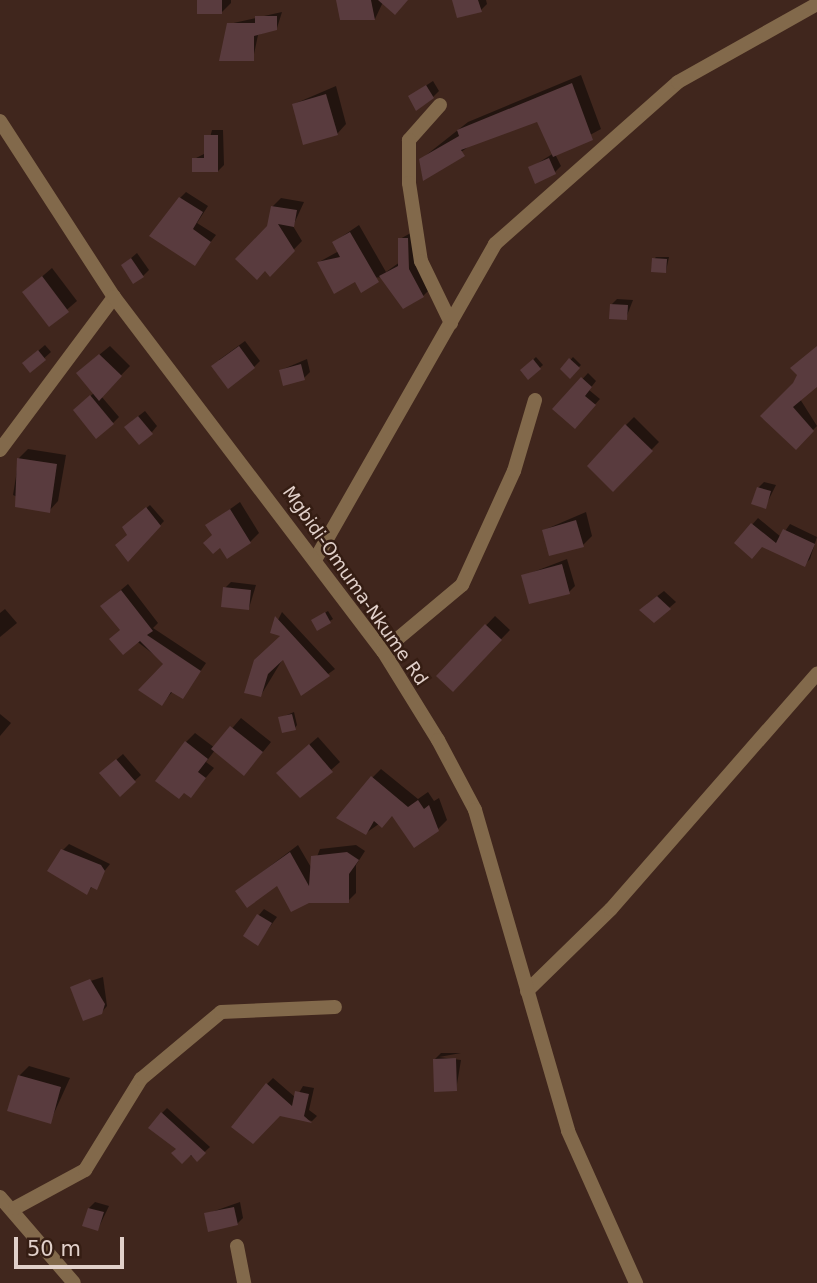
<!DOCTYPE html>
<style>
body{margin:0}
#map{position:relative;width:817px;height:1283px;overflow:hidden;background:#40261d;font-family:"DejaVu Sans",sans-serif}
div>[style]{position:absolute}
[style*='--x']{left:calc(var(--x)*1px);top:calc(var(--y)*1px);width:calc(var(--w)*1px);rotate:calc(var(--a)*1deg)}
.shadow>*{inset:0;background:#0007}
.building>*{inset:0;background:#593b3e}
.minor>*{height:14px;margin:-7px;padding:0 7px;transform-origin:7px;border-radius:7px;background:#82694b}
.tertiary>*{height:14px;margin:-7px;padding:0 7px;transform-origin:7px;border-radius:7px;background:#82694b}
span{translate:-50% -50%;white-space:nowrap;text-align:center;line-height:1.15;-webkit-text-stroke:5px #351d13;paint-order:stroke}
.street-label{font-size:18px;color:#e1d0ca}
.scale{position:absolute;left:14px;top:1237px;width:110px;height:32px;box-sizing:border-box;border:4px solid #e1d0ca;border-top:0;padding-left:9px;font-size:21px;line-height:24px;white-space:nowrap;color:#e1d0ca;-webkit-text-stroke:5px #351d13;paint-order:stroke}
</style>
<div id="map">
<div class="shadow">
<i style="clip-path:polygon(198px 0,231px 0,231px 3px,222px 12px)"></i>
<i style="clip-path:polygon(341px 0,404px 0,383px 2px,375px 19px,342px 18px)"></i>
<i style="clip-path:polygon(455px 0,486px 0,487px 4px,481px 10px)"></i>
<i style="clip-path:polygon(282px 12px,277px 28px,258px 35px,253px 59px,229px 24px)"></i>
<i style="clip-path:polygon(581px 75px,601px 129px,555px 154px,561px 166px,555px 172px,530px 168px,554px 153px,538px 119px,471px 145px,423px 178px,420px 160px,468px 122px)"></i>
<i style="clip-path:polygon(433px 81px,439px 91px,433px 97px,410px 96px)"></i>
<i style="clip-path:polygon(336px 86px,346px 124px,337px 134px,294px 104px)"></i>
<i style="clip-path:polygon(212px 130px,223px 130px,224px 165px,218px 171px,194px 159px,206px 153px)"></i>
<i style="clip-path:polygon(186px 192px,208px 206px,197px 223px,216px 235px,194px 264px,180px 198px)"></i>
<i style="clip-path:polygon(281px 198px,304px 202px,293px 226px,302px 241px,270px 274px,272px 207px)"></i>
<i style="clip-path:polygon(359px 225px,386px 272px,400px 262px,400px 239px,416px 230px,432px 287px,423px 296px,382px 277px,355px 280px,319px 262px,339px 251px,334px 242px)"></i>
<i style="clip-path:polygon(137px 253px,149px 270px,143px 276px,123px 265px)"></i>
<i style="clip-path:polygon(669px 257px,666px 271px,654px 259px,656px 257px)"></i>
<i style="clip-path:polygon(52px 268px,77px 301px,49px 325px,24px 292px)"></i>
<i style="clip-path:polygon(617px 299px,633px 300px,626px 318px,611px 305px)"></i>
<i style="clip-path:polygon(245px 341px,260px 361px,254px 367px,219px 360px)"></i>
<i style="clip-path:polygon(45px 345px,51px 352px,31px 370px,31px 357px)"></i>
<i style="clip-path:polygon(110px 346px,130px 366px,101px 396px,119px 417px,113px 423px,81px 404px,94px 393px,88px 364px)"></i>
<i style="clip-path:polygon(817px 347px,817px 385px,800px 399px,817px 426px,796px 447px,762px 416px,794px 384px)"></i>
<i style="clip-path:polygon(536px 357px,543px 365px,529px 377px,522px 370px)"></i>
<i style="clip-path:polygon(573px 357px,581px 365px,570px 376px,562px 369px)"></i>
<i style="clip-path:polygon(307px 359px,310px 372px,304px 378px,281px 370px)"></i>
<i style="clip-path:polygon(588px 373px,596px 381px,589px 390px,600px 399px,574px 427px,555px 409px)"></i>
<i style="clip-path:polygon(145px 411px,157px 426px,152px 432px,132px 421px)"></i>
<i style="clip-path:polygon(634px 417px,659px 442px,613px 489px,626px 425px)"></i>
<i style="clip-path:polygon(28px 449px,66px 455px,58px 501px,49px 511px,13px 495px,19px 458px)"></i>
<i style="clip-path:polygon(764px 482px,776px 485px,765px 507px,758px 488px)"></i>
<i style="clip-path:polygon(240px 502px,259px 533px,250px 542px,214px 535px,208px 525px)"></i>
<i style="clip-path:polygon(150px 505px,164px 521px,129px 560px,128px 524px)"></i>
<i style="clip-path:polygon(586px 512px,592px 536px,583px 545px,544px 530px)"></i>
<i style="clip-path:polygon(758px 518px,781px 537px,790px 524px,817px 537px,810px 559px,804px 565px,762px 545px,736px 543px)"></i>
<i style="clip-path:polygon(567px 559px,575px 586px,569px 592px,523px 576px)"></i>
<i style="clip-path:polygon(231px 582px,256px 585px,249px 608px,225px 588px)"></i>
<i style="clip-path:polygon(128px 584px,158px 623px,153px 628px,206px 663px,183px 697px,173px 691px,162px 704px,141px 690px,165px 663px,122px 630px,109px 600px)"></i>
<i style="clip-path:polygon(664px 591px,676px 602px,654px 621px,647px 604px)"></i>
<i style="clip-path:polygon(5px 609px,17px 623px,0 637px,0 613px)"></i>
<i style="clip-path:polygon(328px 611px,333px 619px,318px 628px,316px 618px)"></i>
<i style="clip-path:polygon(282px 612px,335px 669px,302px 693px,284px 657px,261px 695px,246px 691px,283px 635px,272px 632px)"></i>
<i style="clip-path:polygon(495px 616px,510px 630px,453px 689px,438px 676px)"></i>
<i style="clip-path:polygon(294px 712px,297px 725px,295px 728px,280px 718px)"></i>
<i style="clip-path:polygon(0 714px,11px 723px,0 736px)"></i>
<i style="clip-path:polygon(241px 718px,271px 742px,253px 764px,215px 750px,206px 762px,214px 768px,190px 796px,186px 742px,195px 733px,215px 748px)"></i>
<i style="clip-path:polygon(318px 737px,340px 762px,331px 770px,286px 765px)"></i>
<i style="clip-path:polygon(123px 754px,141px 775px,120px 794px,108px 767px)"></i>
<i style="clip-path:polygon(381px 769px,418px 799px,428px 792px,434px 801px,439px 798px,447px 820px,438px 829px,393px 814px,366px 833px,372px 778px)"></i>
<i style="clip-path:polygon(69px 844px,110px 864px,87px 893px,63px 850px)"></i>
<i style="clip-path:polygon(298px 845px,312px 869px,320px 849px,356px 845px,365px 851px,356px 865px,356px 893px,348px 901px,278px 884px,237px 891px)"></i>
<i style="clip-path:polygon(264px 909px,277px 917px,258px 943px,259px 915px)"></i>
<i style="clip-path:polygon(103px 977px,107px 1006px,101px 1013px,72px 987px)"></i>
<i style="clip-path:polygon(441px 1053px,461px 1053px,439px 1057px,461px 1060px,456px 1090px,435px 1059px)"></i>
<i style="clip-path:polygon(29px 1066px,70px 1078px,50px 1122px,19px 1076px)"></i>
<i style="clip-path:polygon(273px 1078px,296px 1098px,303px 1086px,314px 1088px,309px 1110px,317px 1116px,312px 1121px,280px 1114px,267px 1084px)"></i>
<i style="clip-path:polygon(167px 1108px,210px 1147px,197px 1159px,178px 1149px,162px 1113px)"></i>
<i style="clip-path:polygon(95px 1202px,109px 1206px,98px 1229px,89px 1208px)"></i>
<i style="clip-path:polygon(240px 1202px,243px 1218px,237px 1224px,206px 1214px)"></i>
</div>
<div class="building">
<i style="clip-path:polygon(197px 0,222px 0,222px 14px,197px 14px)"></i>
<i style="clip-path:polygon(336px 0,371px 0,375px 20px,340px 20px)"></i>
<i style="clip-path:polygon(378px 0,408px 0,395px 15px)"></i>
<i style="clip-path:polygon(452px 0,478px 0,482px 12px,457px 18px)"></i>
<i style="clip-path:polygon(255px 16px,277px 16px,277px 30px,254px 36px,254px 61px,219px 61px,227px 23px,255px 23px)"></i>
<i style="clip-path:polygon(572px 83px,593px 140px,553px 157px,537px 122px,461px 150px,465px 156px,423px 181px,419px 159px,459px 136px,457px 130px)"></i>
<i style="clip-path:polygon(426px 85px,434px 98px,416px 111px,408px 96px)"></i>
<i style="clip-path:polygon(326px 94px,338px 135px,303px 145px,292px 104px)"></i>
<i style="clip-path:polygon(204px 135px,218px 135px,218px 172px,192px 172px,192px 158px,204px 158px)"></i>
<i style="clip-path:polygon(549px 158px,556px 174px,535px 184px,528px 167px)"></i>
<i style="clip-path:polygon(179px 197px,203px 212px,193px 229px,211px 242px,195px 266px,149px 236px)"></i>
<i style="clip-path:polygon(271px 206px,297px 210px,294px 227px,278px 224px,295px 251px,270px 277px,265px 271px,257px 280px,235px 259px,267px 226px)"></i>
<i style="clip-path:polygon(350px 232px,379px 282px,361px 293px,355px 282px,334px 294px,317px 262px,340px 257px,332px 242px)"></i>
<i style="clip-path:polygon(398px 238px,408px 238px,409px 269px,424px 297px,403px 309px,379px 276px,398px 266px)"></i>
<i style="clip-path:polygon(131px 258px,144px 277px,133px 284px,121px 265px)"></i>
<i style="clip-path:polygon(652px 258px,667px 259px,666px 273px,651px 272px)"></i>
<i style="clip-path:polygon(42px 276px,69px 312px,49px 327px,22px 292px)"></i>
<i style="clip-path:polygon(610px 304px,628px 305px,627px 320px,609px 319px)"></i>
<i style="clip-path:polygon(239px 346px,255px 368px,228px 389px,211px 366px)"></i>
<i style="clip-path:polygon(817px 346px,817px 387px,793px 407px,814px 431px,796px 450px,760px 416px,793px 383px,797px 375px,790px 368px)"></i>
<i style="clip-path:polygon(38px 350px,46px 360px,30px 373px,22px 363px)"></i>
<i style="clip-path:polygon(99px 354px,122px 376px,99px 401px,76px 373px)"></i>
<i style="clip-path:polygon(569px 358px,580px 368px,570px 379px,560px 369px)"></i>
<i style="clip-path:polygon(533px 359px,541px 369px,528px 380px,520px 370px)"></i>
<i style="clip-path:polygon(301px 364px,305px 380px,283px 386px,279px 370px)"></i>
<i style="clip-path:polygon(581px 377px,592px 387px,585px 396px,596px 405px,575px 429px,552px 409px)"></i>
<i style="clip-path:polygon(90px 395px,114px 424px,96px 439px,73px 410px)"></i>
<i style="clip-path:polygon(138px 416px,153px 434px,139px 445px,124px 427px)"></i>
<i style="clip-path:polygon(625px 424px,653px 451px,613px 492px,587px 466px)"></i>
<i style="clip-path:polygon(17px 458px,57px 464px,50px 513px,15px 507px)"></i>
<i style="clip-path:polygon(757px 487px,771px 491px,766px 509px,751px 504px)"></i>
<i style="clip-path:polygon(146px 507px,161px 526px,128px 562px,115px 545px,127px 535px,122px 527px)"></i>
<i style="clip-path:polygon(230px 509px,251px 543px,227px 559px,220px 548px,213px 554px,203px 543px,212px 535px,205px 525px)"></i>
<i style="clip-path:polygon(576px 520px,584px 547px,549px 556px,542px 530px)"></i>
<i style="clip-path:polygon(751px 523px,776px 543px,783px 529px,815px 544px,805px 567px,762px 547px,752px 559px,734px 543px)"></i>
<i style="clip-path:polygon(562px 564px,570px 594px,529px 604px,521px 575px)"></i>
<i style="clip-path:polygon(223px 587px,251px 590px,249px 610px,221px 607px)"></i>
<i style="clip-path:polygon(121px 590px,153px 631px,147px 635px,201px 671px,183px 699px,171px 692px,162px 706px,138px 690px,163px 664px,140px 641px,123px 655px,109px 639px,120px 630px,100px 606px)"></i>
<i style="clip-path:polygon(657px 596px,671px 609px,654px 623px,639px 610px)"></i>
<i style="clip-path:polygon(325px 612px,331px 623px,317px 631px,311px 620px)"></i>
<i style="clip-path:polygon(275px 616px,330px 676px,301px 696px,283px 660px,268px 674px,261px 697px,244px 693px,254px 660px,280px 636px,270px 633px)"></i>
<i style="clip-path:polygon(485px 624px,502px 640px,453px 692px,436px 676px)"></i>
<i style="clip-path:polygon(292px 714px,296px 730px,282px 733px,278px 717px)"></i>
<i style="clip-path:polygon(230px 726px,263px 752px,244px 776px,211px 749px)"></i>
<i style="clip-path:polygon(185px 741px,208px 759px,198px 772px,206px 778px,191px 798px,184px 793px,179px 799px,155px 781px)"></i>
<i style="clip-path:polygon(309px 744px,333px 772px,300px 798px,276px 773px)"></i>
<i style="clip-path:polygon(116px 759px,136px 782px,120px 797px,99px 773px)"></i>
<i style="clip-path:polygon(371px 776px,408px 807px,418px 800px,424px 809px,429px 805px,439px 831px,414px 848px,392px 816px,382px 828px,374px 821px,366px 835px,336px 818px)"></i>
<i style="clip-path:polygon(61px 849px,101px 865px,105px 871px,97px 890px,91px 887px,87px 895px,47px 871px)"></i>
<i style="clip-path:polygon(290px 852px,309px 886px,311px 856px,347px 852px,359px 860px,349px 874px,349px 903px,309px 903px,291px 912px,277px 886px,247px 908px,235px 891px)"></i>
<i style="clip-path:polygon(257px 914px,272px 923px,258px 946px,243px 936px)"></i>
<i style="clip-path:polygon(90px 979px,105px 1004px,102px 1014px,83px 1021px,70px 987px)"></i>
<i style="clip-path:polygon(456px 1058px,457px 1091px,434px 1092px,433px 1059px)"></i>
<i style="clip-path:polygon(18px 1075px,61px 1087px,51px 1124px,7px 1111px)"></i>
<i style="clip-path:polygon(266px 1083px,292px 1106px,295px 1091px,309px 1094px,304px 1116px,312px 1123px,280px 1116px,253px 1144px,231px 1127px)"></i>
<i style="clip-path:polygon(161px 1112px,206px 1153px,197px 1162px,191px 1155px,182px 1164px,171px 1153px,176px 1149px,148px 1128px)"></i>
<i style="clip-path:polygon(234px 1207px,238px 1225px,208px 1232px,204px 1213px)"></i>
<i style="clip-path:polygon(88px 1208px,104px 1212px,98px 1231px,82px 1226px)"></i>
</div>
<div class="minor">
<i style="--x:440;--y:105;--w:47;--a:131.5"></i>
<i style="--x:409;--y:140;--w:43;--a:90"></i>
<i style="--x:409;--y:183;--w:79;--a:81.3"></i>
<i style="--x:421;--y:261;--w:69;--a:64.2"></i>
<i style="--x:0;--y:450;--w:191;--a:-53.3"></i>
<i style="--x:315;--y:560;--w:364;--a:-60.3"></i>
<i style="--x:495;--y:244;--w:244;--a:-41.5"></i>
<i style="--x:678;--y:82;--w:159;--a:-29.3"></i>
<i style="--x:383;--y:651;--w:103;--a:-39.9"></i>
<i style="--x:462;--y:585;--w:125;--a:-65.5"></i>
<i style="--x:514;--y:471;--w:74;--a:-73.5"></i>
<i style="--x:527;--y:991;--w:117;--a:-44.3"></i>
<i style="--x:611;--y:909;--w:313;--a:-48.8"></i>
<i style="--x:0;--y:1197;--w:113;--a:49.3"></i>
<i style="--x:15;--y:1208;--w:80;--a:-28.5"></i>
<i style="--x:85;--y:1170;--w:107;--a:-58.4"></i>
<i style="--x:141;--y:1079;--w:104;--a:-39.9"></i>
<i style="--x:221;--y:1012;--w:114;--a:-2.5"></i>
<i style="--x:237;--y:1246;--w:38;--a:79"></i>
</div>
<div class="tertiary">
<i style="--x:0;--y:121;--w:210;--a:57.1"></i>
<i style="--x:114;--y:297;--w:445;--a:52.8"></i>
<i style="--x:383;--y:651;--w:105;--a:58.3"></i>
<i style="--x:438;--y:740;--w:79;--a:62.1"></i>
<i style="--x:475;--y:810;--w:334;--a:73.8"></i>
<i style="--x:568;--y:1131;--w:167;--a:65.9"></i>
</div>
<div class="street-label">
<span style="left:355px;top:586px;rotate:55deg">Mgbidi-Omuma-Nkume Rd</span>
</div>
<div class="scale">50 m</div>
</div>
